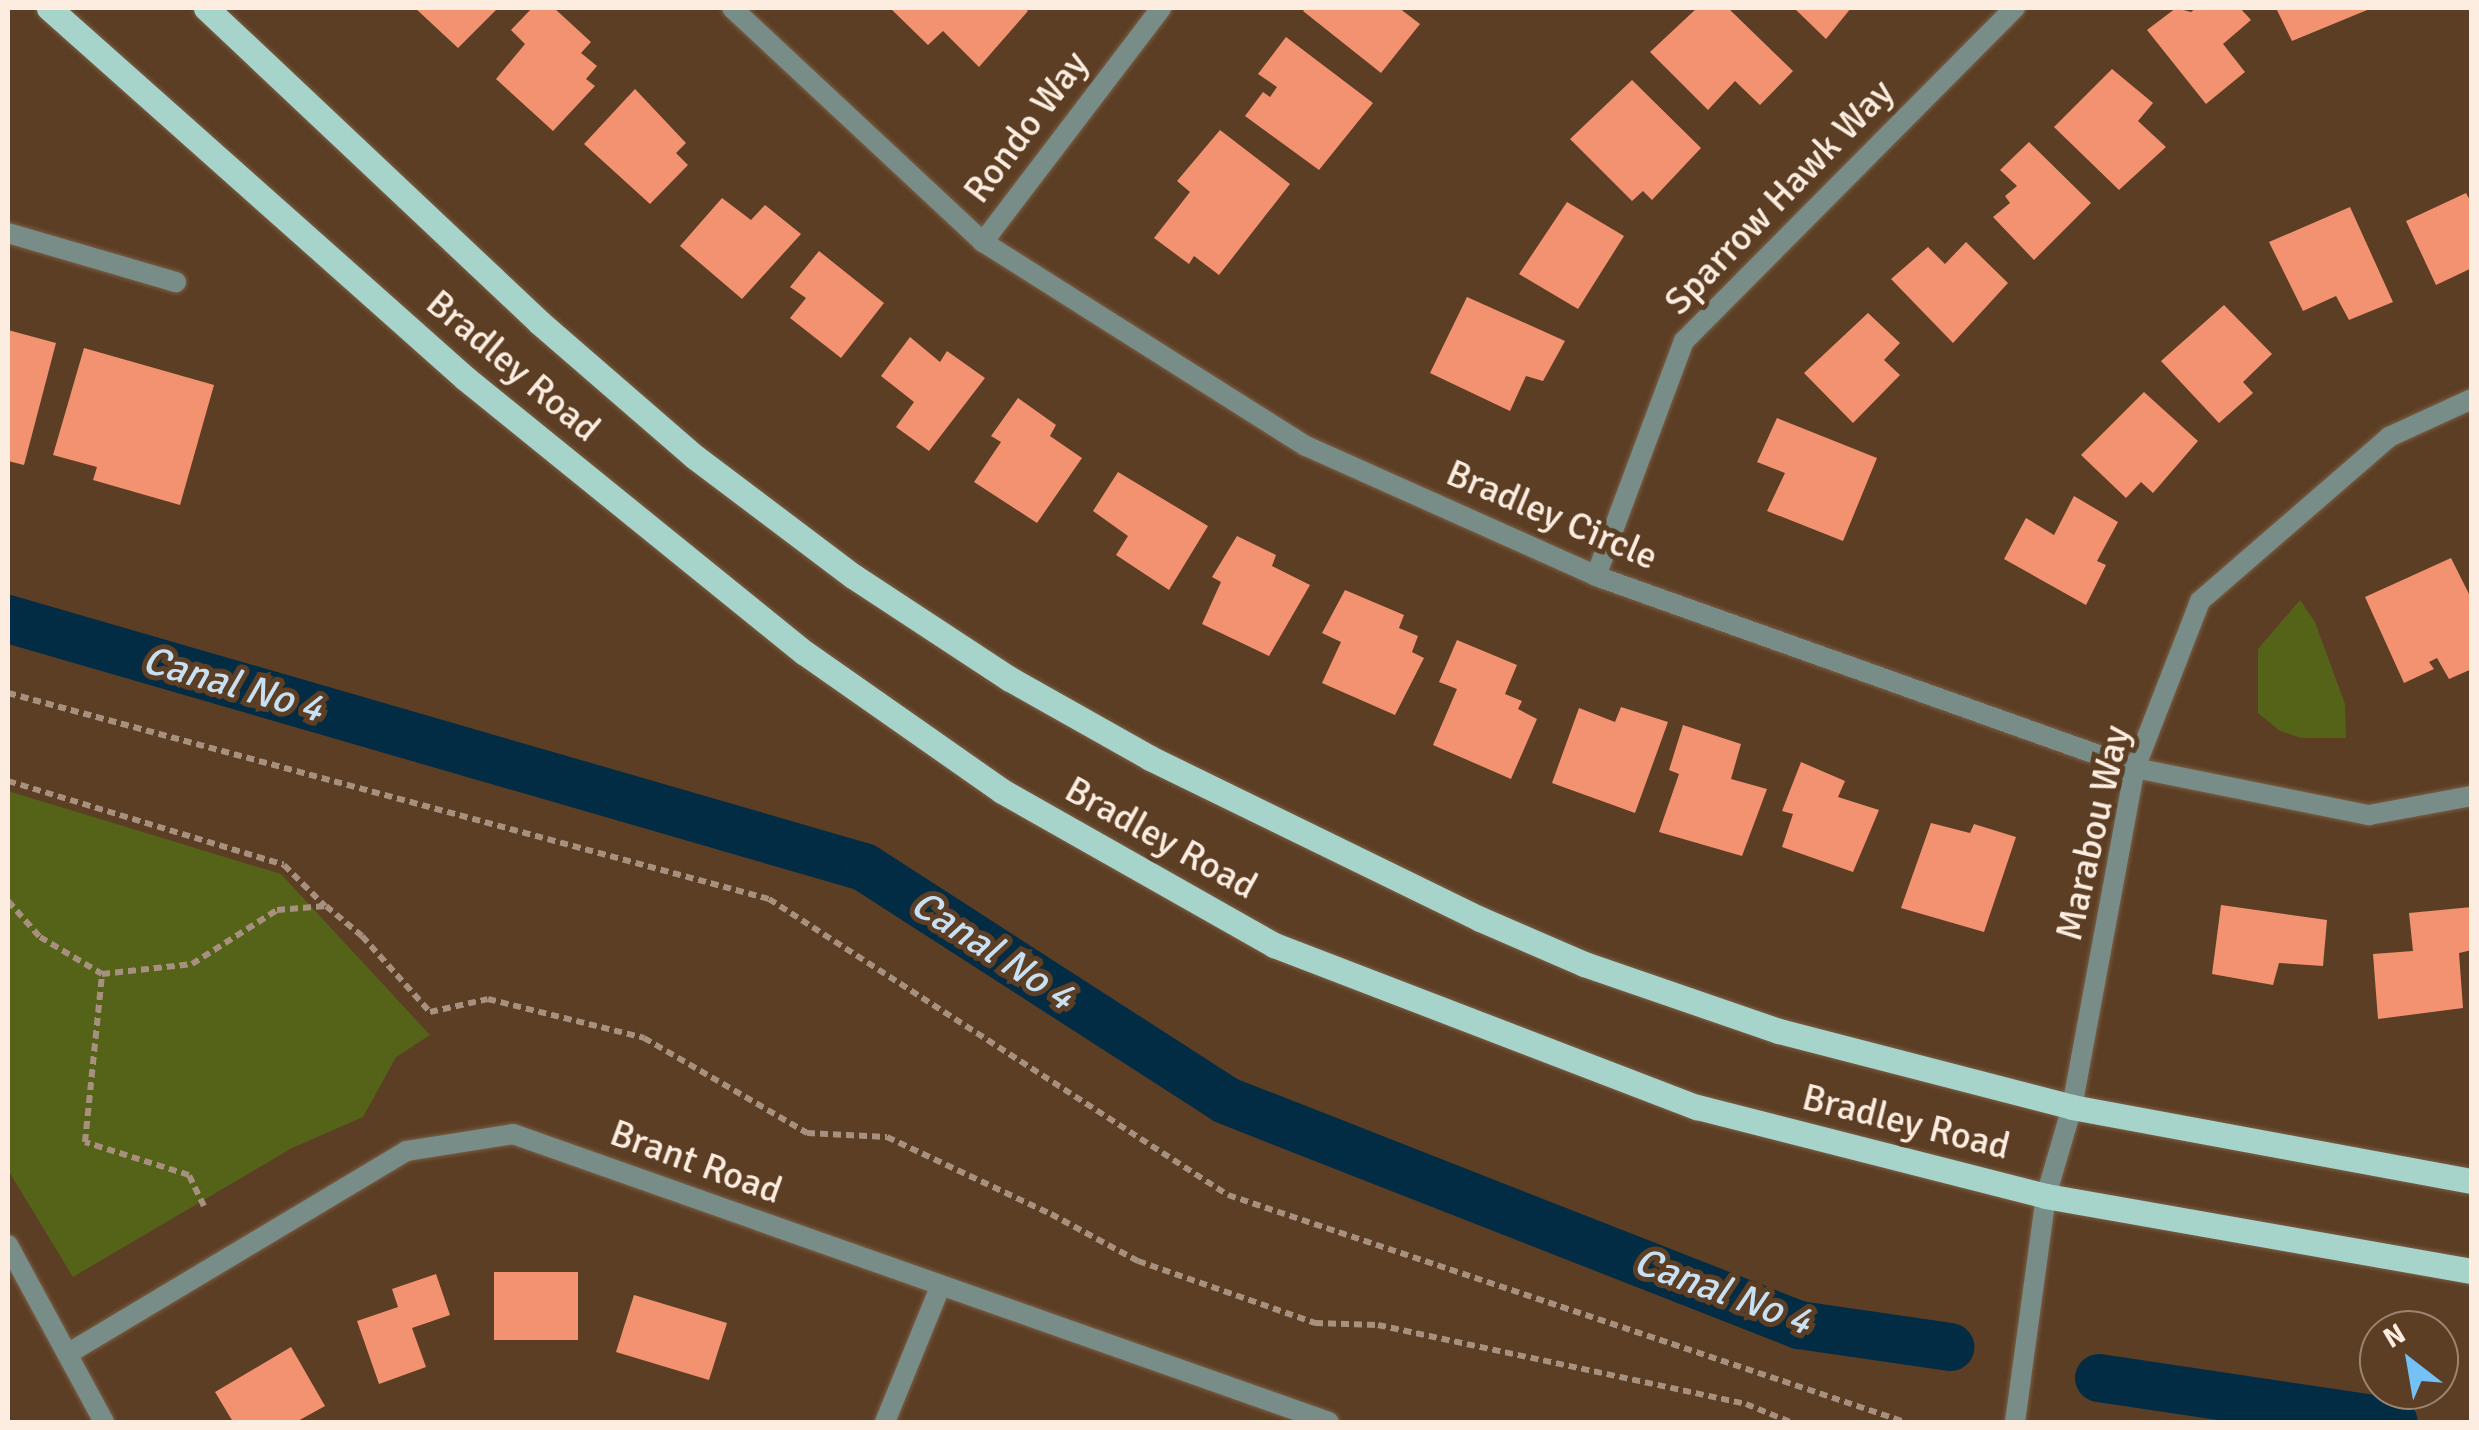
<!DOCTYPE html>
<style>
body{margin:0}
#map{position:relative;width:2479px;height:1430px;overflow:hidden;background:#5c3e24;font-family:Signika,sans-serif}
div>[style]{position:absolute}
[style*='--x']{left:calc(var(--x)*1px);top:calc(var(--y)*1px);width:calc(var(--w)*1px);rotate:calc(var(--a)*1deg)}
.green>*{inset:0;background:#556319}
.canal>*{height:48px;margin:-24px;padding:0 24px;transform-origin:24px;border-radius:24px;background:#012c44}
.building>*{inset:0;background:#f39271}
.path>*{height:6px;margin-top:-3px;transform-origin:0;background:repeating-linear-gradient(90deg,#a7907d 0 8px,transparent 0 13px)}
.roads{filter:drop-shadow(0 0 2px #795e46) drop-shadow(0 0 2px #795e46)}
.lane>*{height:20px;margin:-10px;padding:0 10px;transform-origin:10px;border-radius:10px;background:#788d88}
.street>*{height:20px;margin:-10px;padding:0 10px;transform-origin:10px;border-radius:10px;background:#788d88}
.primary>*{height:25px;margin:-12.5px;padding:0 12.5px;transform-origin:12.5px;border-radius:12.5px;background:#a7d4ca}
span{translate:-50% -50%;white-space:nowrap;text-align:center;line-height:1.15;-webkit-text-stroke:10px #5c3e24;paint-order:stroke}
.street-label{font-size:38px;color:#fdede1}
.water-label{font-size:40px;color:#c7e0f3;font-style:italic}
.frame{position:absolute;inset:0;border:10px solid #fdede1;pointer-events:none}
.north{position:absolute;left:2359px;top:1310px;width:100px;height:100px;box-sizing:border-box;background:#5c3e24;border:2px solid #9c8470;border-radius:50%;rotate:329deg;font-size:28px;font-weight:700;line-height:40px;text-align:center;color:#fdede1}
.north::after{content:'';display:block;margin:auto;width:35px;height:45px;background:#73c1f5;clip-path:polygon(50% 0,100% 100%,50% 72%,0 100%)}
</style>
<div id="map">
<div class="green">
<i style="clip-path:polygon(2300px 600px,2315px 622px,2345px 704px,2346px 738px,2302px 738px,2280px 731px,2258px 713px,2258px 649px)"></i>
<i style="clip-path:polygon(8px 791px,281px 874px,430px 1035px,396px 1057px,363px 1117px,292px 1148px,73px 1277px,8px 1170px)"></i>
</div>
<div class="canal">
<i style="--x:8;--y:619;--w:891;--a:16.16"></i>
<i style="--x:864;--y:867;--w:430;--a:32.8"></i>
<i style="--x:1225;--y:1100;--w:617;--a:21.4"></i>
<i style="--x:1799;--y:1325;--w:153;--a:8.3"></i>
<i style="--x:2099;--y:1378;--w:298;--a:8.5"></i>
</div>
<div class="building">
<i style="clip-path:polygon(415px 8px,498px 8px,458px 48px)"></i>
<i style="clip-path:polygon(532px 8px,554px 8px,591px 42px,581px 53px,597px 66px,586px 79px,595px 86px,553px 131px,496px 79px,525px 44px,511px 30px)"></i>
<i style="clip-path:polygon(890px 8px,1024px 8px,1028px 11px,979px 67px,943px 31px,928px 45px)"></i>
<i style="clip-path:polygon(1306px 8px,1399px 8px,1420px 24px,1381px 73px,1303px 11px)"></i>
<i style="clip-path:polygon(1697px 8px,1728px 8px,1793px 71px,1760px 105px,1735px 81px,1708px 110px,1650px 52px)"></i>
<i style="clip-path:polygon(1794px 8px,1851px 8px,1826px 39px)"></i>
<i style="clip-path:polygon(2176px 8px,2191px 12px,2196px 8px,2240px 8px,2251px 20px,2223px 44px,2245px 72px,2206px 104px,2147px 30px)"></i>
<i style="clip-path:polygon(2276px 8px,2372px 8px,2292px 41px)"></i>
<i style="clip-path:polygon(1286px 37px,1373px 103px,1319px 170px,1245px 116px,1263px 92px,1270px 97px,1277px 87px,1258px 74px)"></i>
<i style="clip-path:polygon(2112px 69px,2153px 103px,2138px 121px,2166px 147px,2119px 190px,2054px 127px)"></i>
<i style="clip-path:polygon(1632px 80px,1701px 148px,1652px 200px,1643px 191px,1632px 201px,1570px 139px)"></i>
<i style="clip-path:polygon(635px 89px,686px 143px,676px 153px,688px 165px,650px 204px,584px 144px)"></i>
<i style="clip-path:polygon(1220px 130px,1290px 184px,1219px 275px,1194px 256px,1189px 264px,1154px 238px,1190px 192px,1177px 181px)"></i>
<i style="clip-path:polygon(2029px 142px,2091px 203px,2034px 260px,1993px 217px,2010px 203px,2005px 196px,2017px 186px,2000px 170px)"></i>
<i style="clip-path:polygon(2466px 193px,2472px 204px,2472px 268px,2436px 285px,2406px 221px)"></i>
<i style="clip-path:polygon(722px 198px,751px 220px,765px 205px,801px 234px,742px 299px,680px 246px)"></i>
<i style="clip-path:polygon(1567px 202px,1624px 236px,1578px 309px,1519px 274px)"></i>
<i style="clip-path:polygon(2350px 207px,2393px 302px,2349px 320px,2336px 296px,2303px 311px,2269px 242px)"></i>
<i style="clip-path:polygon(1966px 242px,2008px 283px,1953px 343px,1891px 279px,1928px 247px,1945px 264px)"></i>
<i style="clip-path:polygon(819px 251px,884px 303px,841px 358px,790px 318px,806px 298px,790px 287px)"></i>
<i style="clip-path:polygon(1467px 297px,1565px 341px,1543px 381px,1526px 376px,1510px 411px,1430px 373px)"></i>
<i style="clip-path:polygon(2224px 305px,2272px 354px,2243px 382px,2253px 393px,2219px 423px,2161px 361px)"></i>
<i style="clip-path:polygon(1868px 313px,1900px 343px,1884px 360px,1900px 375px,1853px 423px,1804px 373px)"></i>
<i style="clip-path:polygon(8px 330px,56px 343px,24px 465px,8px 461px)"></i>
<i style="clip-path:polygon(910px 337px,940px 362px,947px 351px,985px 378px,929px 451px,896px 427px,914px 402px,881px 376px)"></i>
<i style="clip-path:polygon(84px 348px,214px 385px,180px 505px,93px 480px,97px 467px,53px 455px)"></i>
<i style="clip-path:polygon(2144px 392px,2198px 441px,2153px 493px,2141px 482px,2126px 498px,2081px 455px)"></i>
<i style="clip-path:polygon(1018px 398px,1056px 425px,1050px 436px,1082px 458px,1037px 523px,974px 482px,1001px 442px,991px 436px)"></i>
<i style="clip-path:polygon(1777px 418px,1877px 458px,1843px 541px,1767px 511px,1785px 473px,1757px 462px)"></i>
<i style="clip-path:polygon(1118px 472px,1208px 526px,1169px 590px,1116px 555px,1128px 536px,1093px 511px)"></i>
<i style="clip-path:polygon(2074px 496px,2118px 522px,2097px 561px,2106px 565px,2086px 605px,2004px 559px,2026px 518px,2054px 535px)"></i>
<i style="clip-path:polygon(1237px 536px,1276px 555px,1272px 566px,1310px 585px,1269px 656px,1202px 624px,1221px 582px,1212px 577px)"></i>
<i style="clip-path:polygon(2451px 558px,2472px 600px,2472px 669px,2449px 679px,2437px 658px,2429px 662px,2434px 669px,2404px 683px,2365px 597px)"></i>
<i style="clip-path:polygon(1345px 590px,1404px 615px,1399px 628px,1418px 636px,1412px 652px,1424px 658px,1395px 715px,1322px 683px,1341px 642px,1322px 633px)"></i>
<i style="clip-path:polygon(1457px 640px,1517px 665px,1505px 694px,1522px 701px,1518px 709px,1537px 719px,1511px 779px,1433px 745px,1457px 689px,1439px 682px)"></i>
<i style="clip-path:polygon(1621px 707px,1668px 722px,1635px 813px,1552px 783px,1579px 708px,1615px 722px)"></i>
<i style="clip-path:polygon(1683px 725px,1741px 744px,1731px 779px,1767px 789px,1742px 856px,1659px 832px,1679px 774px,1669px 770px)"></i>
<i style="clip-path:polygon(1801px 762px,1845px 781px,1838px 797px,1879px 810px,1853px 872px,1782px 847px,1793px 814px,1782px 811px)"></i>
<i style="clip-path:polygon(1931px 823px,1970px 833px,1974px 824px,2016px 837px,1984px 932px,1901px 908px)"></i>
<i style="clip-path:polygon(2221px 905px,2327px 920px,2323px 966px,2279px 963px,2273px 985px,2212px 974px)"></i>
<i style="clip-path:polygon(2472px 907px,2472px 950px,2459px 953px,2463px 1008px,2378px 1019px,2373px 954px,2413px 951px,2409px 913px)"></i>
<i style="clip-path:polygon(494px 1272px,578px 1272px,578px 1340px,494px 1340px)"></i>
<i style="clip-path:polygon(436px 1274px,450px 1315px,412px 1328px,426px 1367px,379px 1384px,357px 1321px,398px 1307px,392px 1289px)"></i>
<i style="clip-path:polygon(634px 1295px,727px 1323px,709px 1380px,616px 1352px)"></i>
<i style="clip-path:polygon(291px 1347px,325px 1406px,296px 1422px,233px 1422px,215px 1392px)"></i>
</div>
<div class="path">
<i style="--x:8;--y:693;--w:788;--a:15.15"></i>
<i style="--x:769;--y:899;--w:546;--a:32.82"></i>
<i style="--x:1228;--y:1195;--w:714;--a:18.54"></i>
<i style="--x:8;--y:781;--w:288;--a:16.9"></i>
<i style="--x:284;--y:865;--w:58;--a:45"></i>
<i style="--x:8;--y:901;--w:48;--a:48.4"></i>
<i style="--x:40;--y:937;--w:72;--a:30.8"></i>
<i style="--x:204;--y:1206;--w:34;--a:-116"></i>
<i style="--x:189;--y:1175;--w:109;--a:-162.4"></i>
<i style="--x:85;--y:1142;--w:169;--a:-84.2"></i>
<i style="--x:102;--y:974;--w:91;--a:-6.3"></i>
<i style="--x:192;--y:964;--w:101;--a:-32.4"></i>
<i style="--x:277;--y:910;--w:49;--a:-4.7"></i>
<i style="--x:326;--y:906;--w:47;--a:39.8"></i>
<i style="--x:362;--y:936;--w:102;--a:48.2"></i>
<i style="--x:430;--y:1012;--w:59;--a:-12.6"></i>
<i style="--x:488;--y:999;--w:161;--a:14"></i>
<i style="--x:644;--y:1038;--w:189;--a:30.2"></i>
<i style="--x:807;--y:1133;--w:80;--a:2.9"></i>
<i style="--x:887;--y:1137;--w:181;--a:25.2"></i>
<i style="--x:1051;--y:1214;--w:99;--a:28.4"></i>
<i style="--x:1138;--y:1261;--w:188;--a:19.3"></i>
<i style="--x:1315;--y:1323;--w:63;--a:1.8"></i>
<i style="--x:1378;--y:1325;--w:376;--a:12.1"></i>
<i style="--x:1746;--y:1404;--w:48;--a:22.2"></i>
</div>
<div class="roads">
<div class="lane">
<i style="--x:8;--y:233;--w:175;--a:16.3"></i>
</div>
<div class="street">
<i style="--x:732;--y:8;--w:343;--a:43"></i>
<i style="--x:983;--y:242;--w:382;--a:32.3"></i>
<i style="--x:1306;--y:446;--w:318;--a:24.1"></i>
<i style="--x:1596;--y:576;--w:572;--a:19.61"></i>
<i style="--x:2135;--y:768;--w:239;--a:11.4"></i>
<i style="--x:2369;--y:815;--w:105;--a:-10.5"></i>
<i style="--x:983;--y:242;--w:294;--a:-52.7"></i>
<i style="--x:1596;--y:576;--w:251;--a:-69.5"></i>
<i style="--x:1684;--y:341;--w:470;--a:-45.2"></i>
<i style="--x:8;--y:1245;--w:201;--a:61.5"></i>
<i style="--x:69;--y:1353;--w:393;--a:-30.9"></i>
<i style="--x:406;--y:1151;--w:108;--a:-9"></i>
<i style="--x:513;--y:1134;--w:865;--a:19.44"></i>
<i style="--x:885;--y:1422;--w:146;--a:-67.8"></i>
<i style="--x:2015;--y:1422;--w:228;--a:-82.2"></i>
<i style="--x:2046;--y:1196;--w:93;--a:-73.7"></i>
<i style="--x:2072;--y:1107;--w:345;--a:-79.5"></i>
<i style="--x:2135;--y:768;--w:179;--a:-68.7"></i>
<i style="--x:2200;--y:601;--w:250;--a:-40.9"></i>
<i style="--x:2389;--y:437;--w:91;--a:-24.6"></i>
</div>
<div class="primary">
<i style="--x:49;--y:8;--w:557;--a:41.65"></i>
<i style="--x:465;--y:378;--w:437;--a:39"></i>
<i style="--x:805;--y:653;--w:241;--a:35"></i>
<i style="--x:1002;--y:791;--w:313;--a:29.5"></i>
<i style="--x:1274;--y:945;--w:453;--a:21"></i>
<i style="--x:1697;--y:1107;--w:360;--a:14.3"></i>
<i style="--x:2046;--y:1196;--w:433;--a:10"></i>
<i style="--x:206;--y:8;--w:458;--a:43.3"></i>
<i style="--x:539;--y:322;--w:206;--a:40.9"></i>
<i style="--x:695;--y:457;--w:198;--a:37"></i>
<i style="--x:853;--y:576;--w:188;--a:33.3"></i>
<i style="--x:1010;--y:679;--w:161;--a:29.4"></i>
<i style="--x:1150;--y:758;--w:367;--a:26"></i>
<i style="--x:1480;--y:919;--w:113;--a:23.4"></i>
<i style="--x:1584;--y:964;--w:206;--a:19"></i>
<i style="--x:1779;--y:1031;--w:303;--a:14.5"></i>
<i style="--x:2072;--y:1107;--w:407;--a:10.5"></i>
</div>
</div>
<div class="street-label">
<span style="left:1026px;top:127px;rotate:-53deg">Rondo Way</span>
<span style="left:1779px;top:197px;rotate:-46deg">Sparrow Hawk Way</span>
<span style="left:513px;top:366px;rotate:40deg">Bradley Road</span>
<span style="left:1552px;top:515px;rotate:23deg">Bradley Circle</span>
<span style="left:2093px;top:833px;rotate:-77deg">Marabou Way</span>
<span style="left:1161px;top:838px;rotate:29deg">Bradley Road</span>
<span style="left:1906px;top:1122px;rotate:14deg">Bradley Road</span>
<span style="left:696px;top:1162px;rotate:20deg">Brant Road</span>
</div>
<div class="water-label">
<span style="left:233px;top:684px;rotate:16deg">Canal No 4</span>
<span style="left:993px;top:950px;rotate:33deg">Canal No 4</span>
<span style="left:1723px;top:1291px;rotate:20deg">Canal No 4</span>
</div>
<div class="frame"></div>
<div class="north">N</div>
</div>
